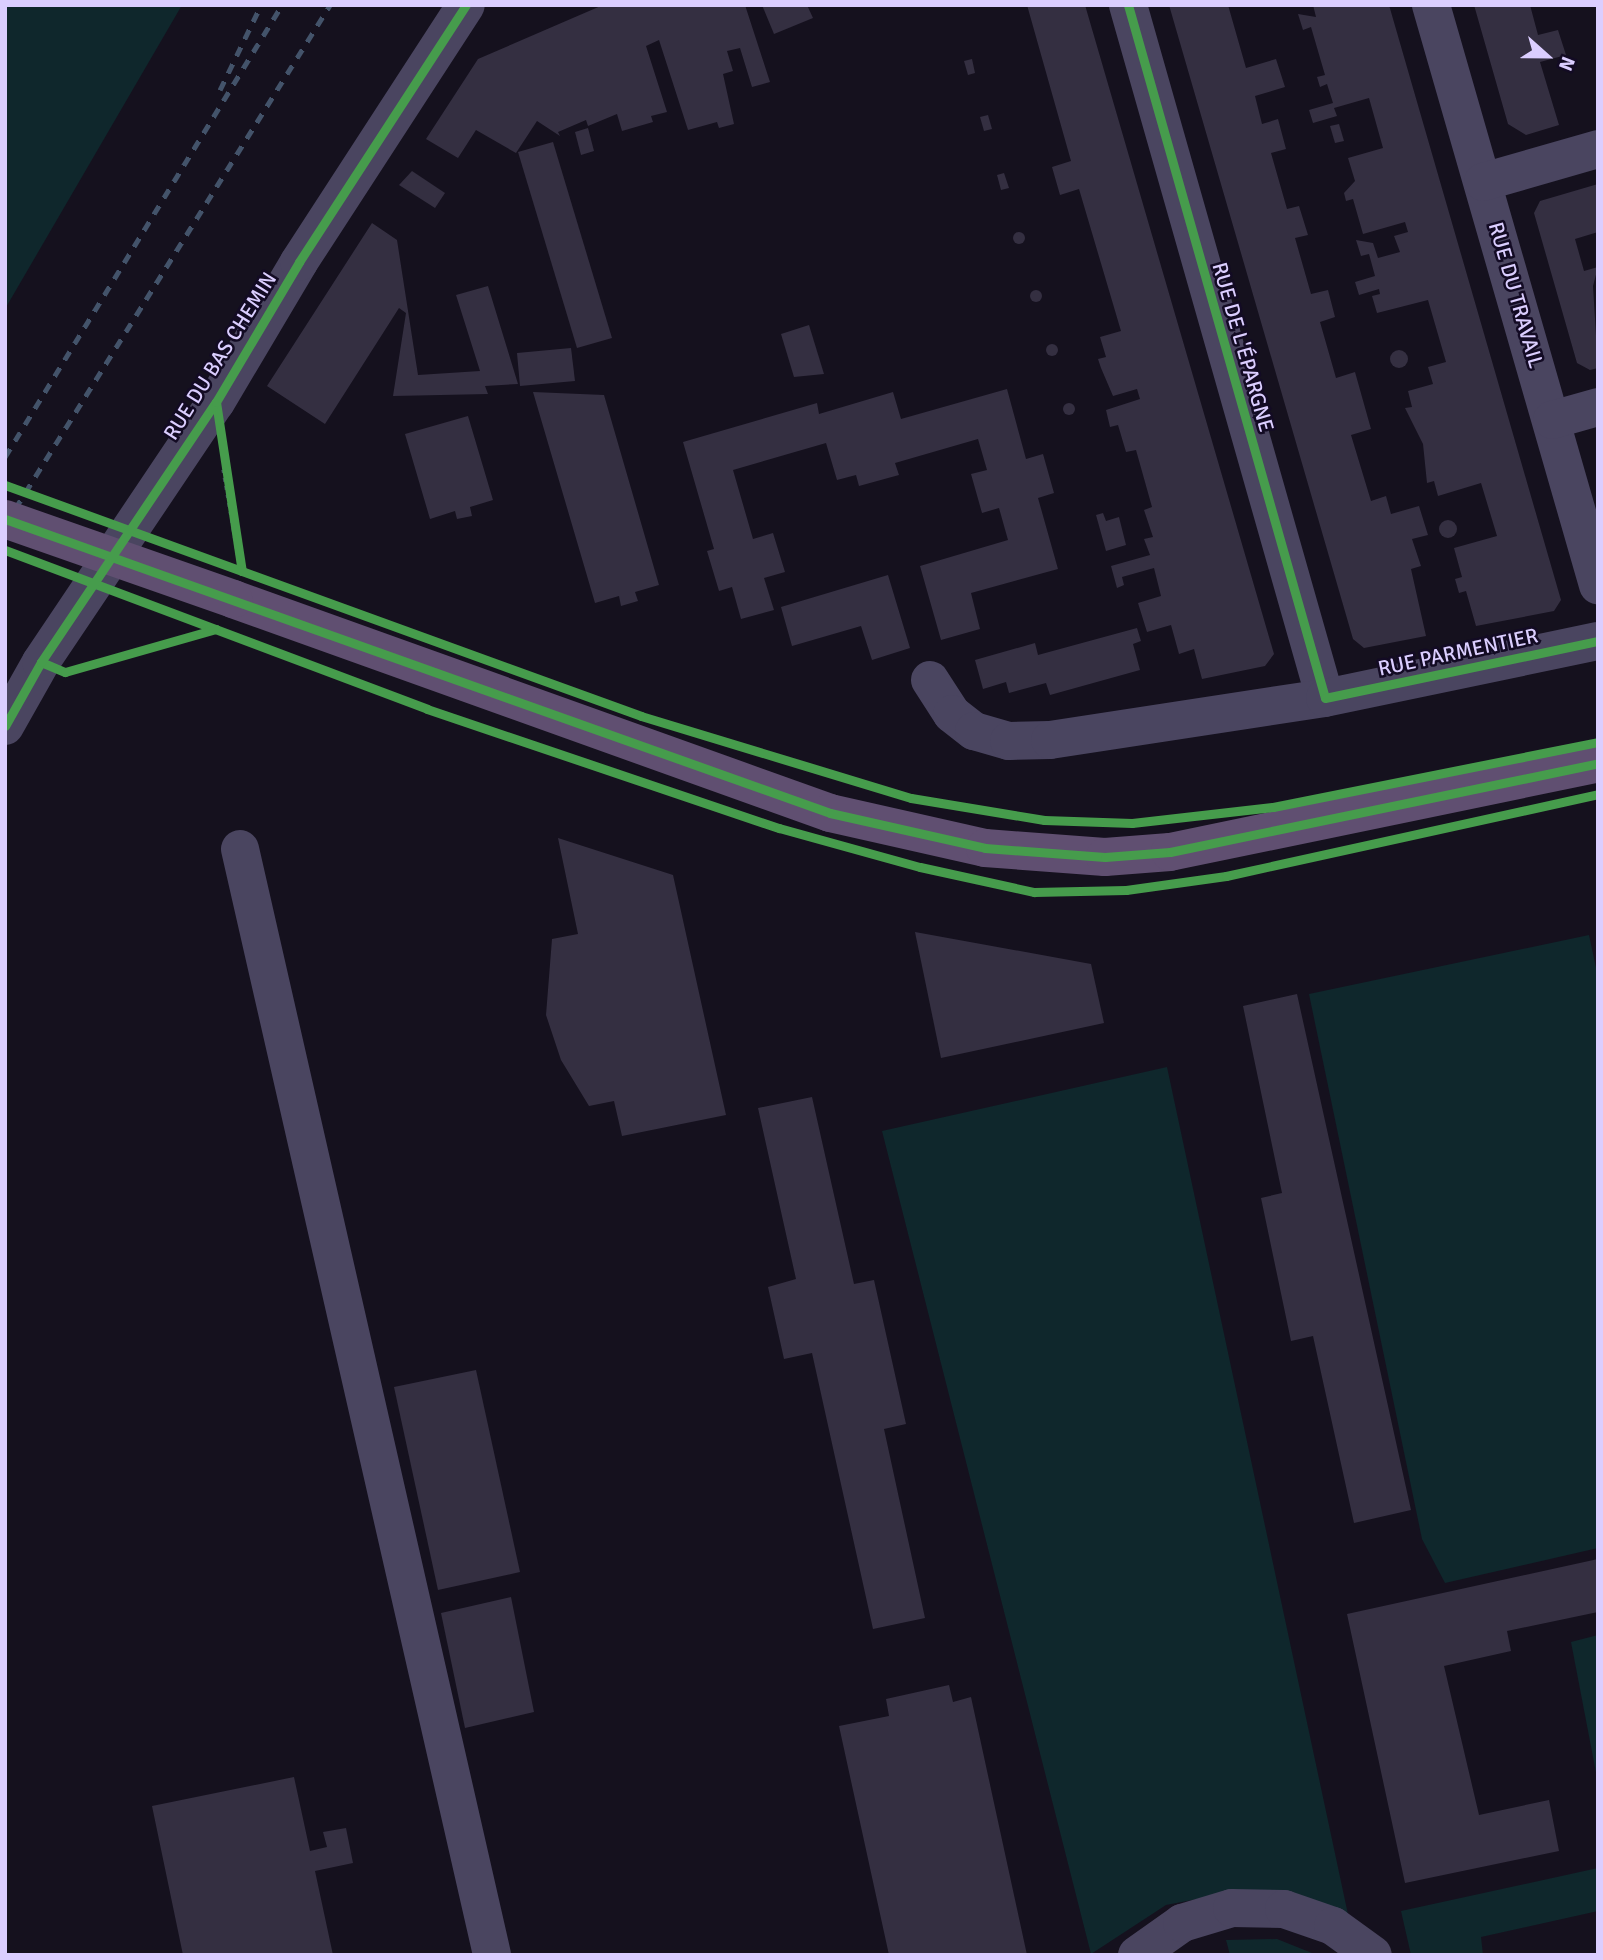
<!DOCTYPE html>
<meta charset="utf-8">
<style>
body{margin:0}
#map{position:relative;width:1603px;height:1960px;overflow:hidden;background:#15111e;font-family:Signika,sans-serif}
div>[style]{position:absolute}
[style*='--x']{left:calc(var(--x)*1px);top:calc(var(--y)*1px);width:calc(var(--w)*1px);rotate:calc(var(--a)*1deg)}
.green>*{inset:0;background:#0f272c}
.building>*{inset:0;background:#342f41}
.round{border-radius:50%}
.path>*{height:4.5px;margin-top:-2.25px;transform-origin:0;background:repeating-linear-gradient(90deg,#455062 0 3.5px,transparent 0 8.5px)}
.minor>*{height:38px;margin:-19px;padding:0 19px;transform-origin:19px;border-radius:19px;background:#4a4560}
.major>*{height:38px;margin:-19px;padding:0 19px;transform-origin:19px;border-radius:19px;background:#604f71}
.rail>*{height:5px;margin-top:-2.5px;transform-origin:0;background:repeating-linear-gradient(90deg,#43536a 0 10px,transparent 0 19px)}
.major-bridge>*{height:38px;margin:-19px;padding:0 19px;transform-origin:19px;border-radius:19px;background:#604f71}
.cycleway>*{height:9px;margin:-4.5px;padding:0 4.5px;transform-origin:4.5px;border-radius:4.5px;background:#469c4c}
span{translate:-50% -50%;white-space:nowrap;text-align:center;line-height:1.15;-webkit-text-stroke:5px #130b24;paint-order:stroke}
.street-label{font-size:21px;color:#dbceff}
.frame{position:absolute;inset:0;border:7px solid #dbceff;pointer-events:none}
.north{position:absolute;left:1512px;top:21px;width:70px;height:70px;-webkit-text-stroke:5px #130b24;paint-order:stroke;rotate:111deg;font-size:19px;font-weight:700;line-height:28px;text-align:center;color:#dbceff}
.north::after{content:'';display:block;margin:auto;width:24px;height:32px;background:#dbceff;clip-path:polygon(50% 0,100% 100%,50% 72%,0 100%)}
</style>
<div id="map">
<div class="green">
<i style="clip-path:polygon(5px 5px,182px 5px,5px 309px)"></i>
<i style="clip-path:polygon(1589px 935px,1598px 977px,1598px 1548px,1445px 1583px,1422px 1539px,1309px 994px)"></i>
<i style="clip-path:polygon(1167px 1067px,1349px 1919px,1234px 1892px,1166px 1905px,1091px 1954px,882px 1131px)"></i>
<i style="clip-path:polygon(1598px 1635px,1598px 1783px,1571px 1642px)"></i>
<i style="clip-path:polygon(1598px 1868px,1598px 1911px,1481px 1937px,1483px 1955px,1411px 1955px,1401px 1911px)"></i>
<i style="clip-path:polygon(1277px 1939px,1317px 1955px,1230px 1955px,1226px 1940px)"></i>
</div>
<div class="building">
<i style="clip-path:polygon(603px 5px,745px 5px,770px 82px,752px 87px,740px 48px,727px 51px,733px 71px,723px 74px,734px 124px,719px 128px,717px 122px,688px 130px,659px 40px,646px 46px,667px 112px,651px 116px,653px 122px,622px 131px,617px 114px,588px 126px,586px 120px,558px 132px,560px 136px,537px 121px,516px 153px,476px 130px,458px 158px,426px 139px,478px 59px)"></i>
<i style="clip-path:polygon(762px 5px,807px 5px,813px 18px,774px 34px)"></i>
<i style="clip-path:polygon(1027px 5px,1085px 5px,1274px 654px,1265px 666px,1202px 679px,1194px 649px,1179px 654px,1171px 625px,1147px 632px,1138px 603px,1161px 596px,1154px 568px,1122px 577px,1124px 585px,1117px 588px,1111px 566px,1150px 555px,1144px 539px,1153px 537px,1144px 510px,1152px 507px,1136px 450px,1126px 452px,1118px 425px,1110px 427px,1106px 410px,1140px 399px,1137px 389px,1113px 396px,1101px 368px,1098px 359px,1106px 357px,1100px 337px,1121px 331px,1079px 189px,1060px 195px,1052px 167px,1071px 161px)"></i>
<i style="clip-path:polygon(1169px 5px,1228px 5px,1246px 68px,1276px 59px,1285px 87px,1255px 96px,1262px 124px,1278px 119px,1286px 149px,1271px 153px,1287px 209px,1299px 206px,1308px 235px,1295px 238px,1311px 294px,1328px 290px,1335px 317px,1320px 322px,1336px 378px,1355px 372px,1371px 429px,1351px 435px,1371px 501px,1386px 496px,1391px 514px,1419px 506px,1428px 535px,1412px 539px,1421px 566px,1411px 569px,1426px 636px,1364px 648px,1353px 639px)"></i>
<i style="clip-path:polygon(1313px 5px,1389px 5px,1561px 600px,1554px 611px,1476px 626px,1466px 591px,1459px 593px,1455px 579px,1462px 577px,1454px 548px,1497px 536px,1481px 483px,1438px 496px,1434px 481px,1427px 483px,1423px 444px,1405px 408px,1412px 407px,1408px 391px,1433px 384px,1428px 367px,1446px 362px,1428px 300px,1377px 313px,1372px 296px,1380px 294px,1379px 289px,1359px 295px,1355px 282px,1375px 276px,1369px 254px,1361px 256px,1356px 240px,1373px 243px,1378px 258px,1400px 252px,1394px 236px,1408px 232px,1405px 222px,1363px 234px,1353px 199px,1346px 201px,1344px 193px,1355px 181px,1348px 158px,1383px 148px,1369px 98px,1334px 108px,1337px 116px,1313px 123px,1309px 110px,1333px 103px,1327px 84px,1320px 87px,1317px 77px,1325px 75px,1311px 27px,1303px 30px,1298px 14px,1316px 17px)"></i>
<i style="clip-path:polygon(1474px 5px,1530px 5px,1538px 35px,1558px 30px,1566px 55px,1540px 62px,1559px 125px,1526px 135px,1508px 124px)"></i>
<i style="clip-path:polygon(972px 59px,975px 73px,968px 75px,964px 61px)"></i>
<i style="clip-path:polygon(988px 115px,992px 129px,984px 131px,980px 117px)"></i>
<i style="clip-path:polygon(1339px 124px,1344px 141px,1335px 143px,1330px 126px)"></i>
<i style="clip-path:polygon(588px 128px,594px 151px,581px 155px,575px 132px)"></i>
<i style="clip-path:polygon(553px 142px,612px 338px,577px 348px,518px 152px)"></i>
<i style="clip-path:polygon(412px 171px,445px 193px,435px 208px,399px 185px)"></i>
<i style="clip-path:polygon(1004px 173px,1009px 188px,1001px 190px,997px 175px)"></i>
<i style="clip-path:polygon(1598px 184px,1598px 232px,1575px 239px,1584px 271px,1598px 267px,1593px 286px,1598px 368px,1590px 370px,1577px 363px,1534px 213px,1540px 201px)"></i>
<i style="clip-path:polygon(372px 223px,397px 240px,418px 375px,480px 371px,456px 295px,488px 286px,518px 384px,485px 386px,488px 394px,393px 396px,406px 313px,399px 308px,325px 424px,267px 386px)"></i>
<i class="round" style="left:1013px;top:232px;width:12px;height:12px"></i>
<i class="round" style="left:1030px;top:290px;width:12px;height:12px"></i>
<i style="clip-path:polygon(809px 325px,824px 374px,794px 377px,781px 334px)"></i>
<i class="round" style="left:1046px;top:344px;width:12px;height:12px"></i>
<i style="clip-path:polygon(571px 348px,575px 381px,520px 386px,517px 353px)"></i>
<i class="round" style="left:1390px;top:350px;width:18px;height:18px"></i>
<i style="clip-path:polygon(1007px 389px,1026px 459px,1043px 454px,1054px 493px,1038px 498px,1058px 569px,971px 593px,980px 629px,941px 640px,920px 566px,1008px 540px,999px 508px,982px 513px,971px 474px,987px 470px,978px 439px,895px 463px,899px 475px,859px 486px,856px 475px,837px 480px,826px 443px,733px 470px,753px 539px,773px 533px,785px 572px,764px 578px,774px 610px,741px 619px,732px 587px,719px 591px,707px 551px,714px 549px,683px 442px,817px 403px,819px 414px,893px 392px,901px 419px)"></i>
<i style="clip-path:polygon(533px 392px,604px 395px,659px 585px,635px 592px,638px 601px,621px 606px,619px 596px,595px 603px)"></i>
<i class="round" style="left:1063px;top:403px;width:12px;height:12px"></i>
<i style="clip-path:polygon(468px 416px,493px 500px,470px 507px,472px 516px,457px 519px,455px 511px,430px 519px,405px 434px)"></i>
<i style="clip-path:polygon(1103px 513px,1106px 521px,1119px 517px,1126px 545px,1106px 551px,1096px 515px)"></i>
<i class="round" style="left:1439px;top:520px;width:18px;height:18px"></i>
<i style="clip-path:polygon(888px 575px,910px 648px,872px 660px,861px 626px,792px 646px,781px 607px)"></i>
<i style="clip-path:polygon(1137px 628px,1141px 641px,1133px 644px,1140px 670px,1050px 695px,1046px 683px,1009px 693px,1006px 682px,983px 689px,975px 660px,1035px 643px,1038px 655px)"></i>
<i style="clip-path:polygon(558px 838px,673px 875px,726px 1115px,622px 1136px,614px 1101px,589px 1106px,561px 1060px,546px 1015px,552px 939px,578px 934px)"></i>
<i style="clip-path:polygon(915px 932px,1091px 964px,1104px 1023px,941px 1058px)"></i>
<i style="clip-path:polygon(1297px 994px,1411px 1510px,1354px 1523px,1313px 1336px,1291px 1341px,1261px 1198px,1282px 1193px,1243px 1006px)"></i>
<i style="clip-path:polygon(812px 1097px,854px 1284px,874px 1280px,906px 1424px,884px 1429px,925px 1618px,873px 1629px,812px 1353px,784px 1359px,768px 1287px,796px 1279px,758px 1108px)"></i>
<i style="clip-path:polygon(476px 1370px,520px 1572px,438px 1590px,394px 1387px)"></i>
<i style="clip-path:polygon(1598px 1559px,1598px 1612px,1507px 1631px,1511px 1651px,1444px 1666px,1479px 1815px,1549px 1800px,1559px 1851px,1405px 1883px,1347px 1614px)"></i>
<i style="clip-path:polygon(511px 1597px,534px 1712px,465px 1728px,441px 1613px)"></i>
<i style="clip-path:polygon(949px 1685px,953px 1702px,971px 1697px,1027px 1955px,889px 1955px,839px 1726px,889px 1716px,886px 1699px)"></i>
<i style="clip-path:polygon(294px 1777px,310px 1851px,327px 1847px,323px 1832px,346px 1828px,353px 1863px,315px 1871px,333px 1955px,183px 1955px,152px 1806px)"></i>
</div>
<div class="path">
<i style="--x:224;--y:469;--w:89;--a:80.3"></i>
<i style="--x:91;--y:665;--w:114;--a:-15.7"></i>
</div>
<div class="minor">
<i style="--x:1128;--y:5;--w:720;--a:74.13"></i>
<i style="--x:1431;--y:5;--w:604;--a:73.94"></i>
<i style="--x:1483;--y:182;--w:120;--a:-16"></i>
<i style="--x:1552;--y:420;--w:48;--a:-15.8"></i>
<i style="--x:930;--y:680;--w:40;--a:57.1"></i>
<i style="--x:952;--y:714;--w:28;--a:38"></i>
<i style="--x:974;--y:731;--w:36;--a:16"></i>
<i style="--x:1009;--y:741;--w:41;--a:-1.4"></i>
<i style="--x:1050;--y:740;--w:278;--a:-8.7"></i>
<i style="--x:1325;--y:698;--w:279;--a:-11.8"></i>
<i style="--x:5;--y:726;--w:73;--a:-60.6"></i>
<i style="--x:41;--y:662;--w:313;--a:-56.1"></i>
<i style="--x:216;--y:402;--w:163;--a:-59.3"></i>
<i style="--x:299;--y:262;--w:306;--a:-57"></i>
<i style="--x:240;--y:849;--w:1134;--a:77.16"></i>
<i style="--x:1137;--y:1955;--w:55;--a:-35.4"></i>
<i style="--x:1182;--y:1923;--w:52;--a:-16.7"></i>
<i style="--x:1232;--y:1908;--w:52;--a:1.1"></i>
<i style="--x:1284;--y:1909;--w:52;--a:19.1"></i>
<i style="--x:1333;--y:1926;--w:49;--a:35.9"></i>
</div>
<div class="major">
<i style="--x:233;--y:599;--w:634;--a:19.72"></i>
<i style="--x:830;--y:813;--w:159;--a:12.7"></i>
<i style="--x:985;--y:848;--w:120;--a:4.3"></i>
<i style="--x:1105;--y:857;--w:65;--a:-4.4"></i>
<i style="--x:1170;--y:852;--w:437;--a:-11.7"></i>
</div>
<div class="rail">
<i style="--x:220;--y:90;--w:94;--a:-64.2"></i>
<i style="--x:5;--y:457;--w:530;--a:-58.5"></i>
<i style="--x:5;--y:525;--w:613;--a:-57.99"></i>
</div>
<div class="major-bridge">
<i style="--x:5;--y:519;--w:242;--a:19.3"></i>
</div>
<div class="cycleway">
<i style="--x:1128;--y:5;--w:720;--a:74.13"></i>
<i style="--x:1325;--y:698;--w:279;--a:-11.8"></i>
<i style="--x:216;--y:402;--w:171;--a:81.3"></i>
<i style="--x:5;--y:485;--w:677;--a:19.96"></i>
<i style="--x:641;--y:716;--w:282;--a:16.9"></i>
<i style="--x:911;--y:798;--w:135;--a:9.4"></i>
<i style="--x:1044;--y:820;--w:88;--a:2"></i>
<i style="--x:1132;--y:823;--w:142;--a:-6.5"></i>
<i style="--x:1273;--y:807;--w:331;--a:-11.3"></i>
<i style="--x:5;--y:519;--w:876;--a:19.61"></i>
<i style="--x:830;--y:813;--w:159;--a:12.7"></i>
<i style="--x:985;--y:848;--w:120;--a:4.3"></i>
<i style="--x:1105;--y:857;--w:65;--a:-4.4"></i>
<i style="--x:1170;--y:852;--w:437;--a:-11.7"></i>
<i style="--x:5;--y:550;--w:451;--a:20.6"></i>
<i style="--x:427;--y:709;--w:372;--a:18.7"></i>
<i style="--x:779;--y:828;--w:146;--a:15.5"></i>
<i style="--x:920;--y:867;--w:117;--a:12.4"></i>
<i style="--x:1034;--y:892;--w:92;--a:-1.2"></i>
<i style="--x:1126;--y:890;--w:101;--a:-8"></i>
<i style="--x:1226;--y:876;--w:381;--a:-12.4"></i>
<i style="--x:41;--y:662;--w:26;--a:23"></i>
<i style="--x:65;--y:672;--w:157;--a:-15.9"></i>
<i style="--x:5;--y:726;--w:73;--a:-60.6"></i>
<i style="--x:41;--y:662;--w:313;--a:-56.1"></i>
<i style="--x:216;--y:402;--w:163;--a:-59.3"></i>
<i style="--x:299;--y:262;--w:306;--a:-57"></i>
</div>
<div class="street-label">
<span style="left:1516px;top:295px;rotate:74deg">RUE DU TRAVAIL</span>
<span style="left:1243px;top:347px;rotate:74deg">RUE DE L'ÉPARGNE</span>
<span style="left:220px;top:356px;rotate:-58deg">RUE DU BAS CHEMIN</span>
<span style="left:1458px;top:652px;rotate:-12deg">RUE PARMENTIER</span>
</div>
<div class="frame"></div>
<div class="north">N</div>
</div>
